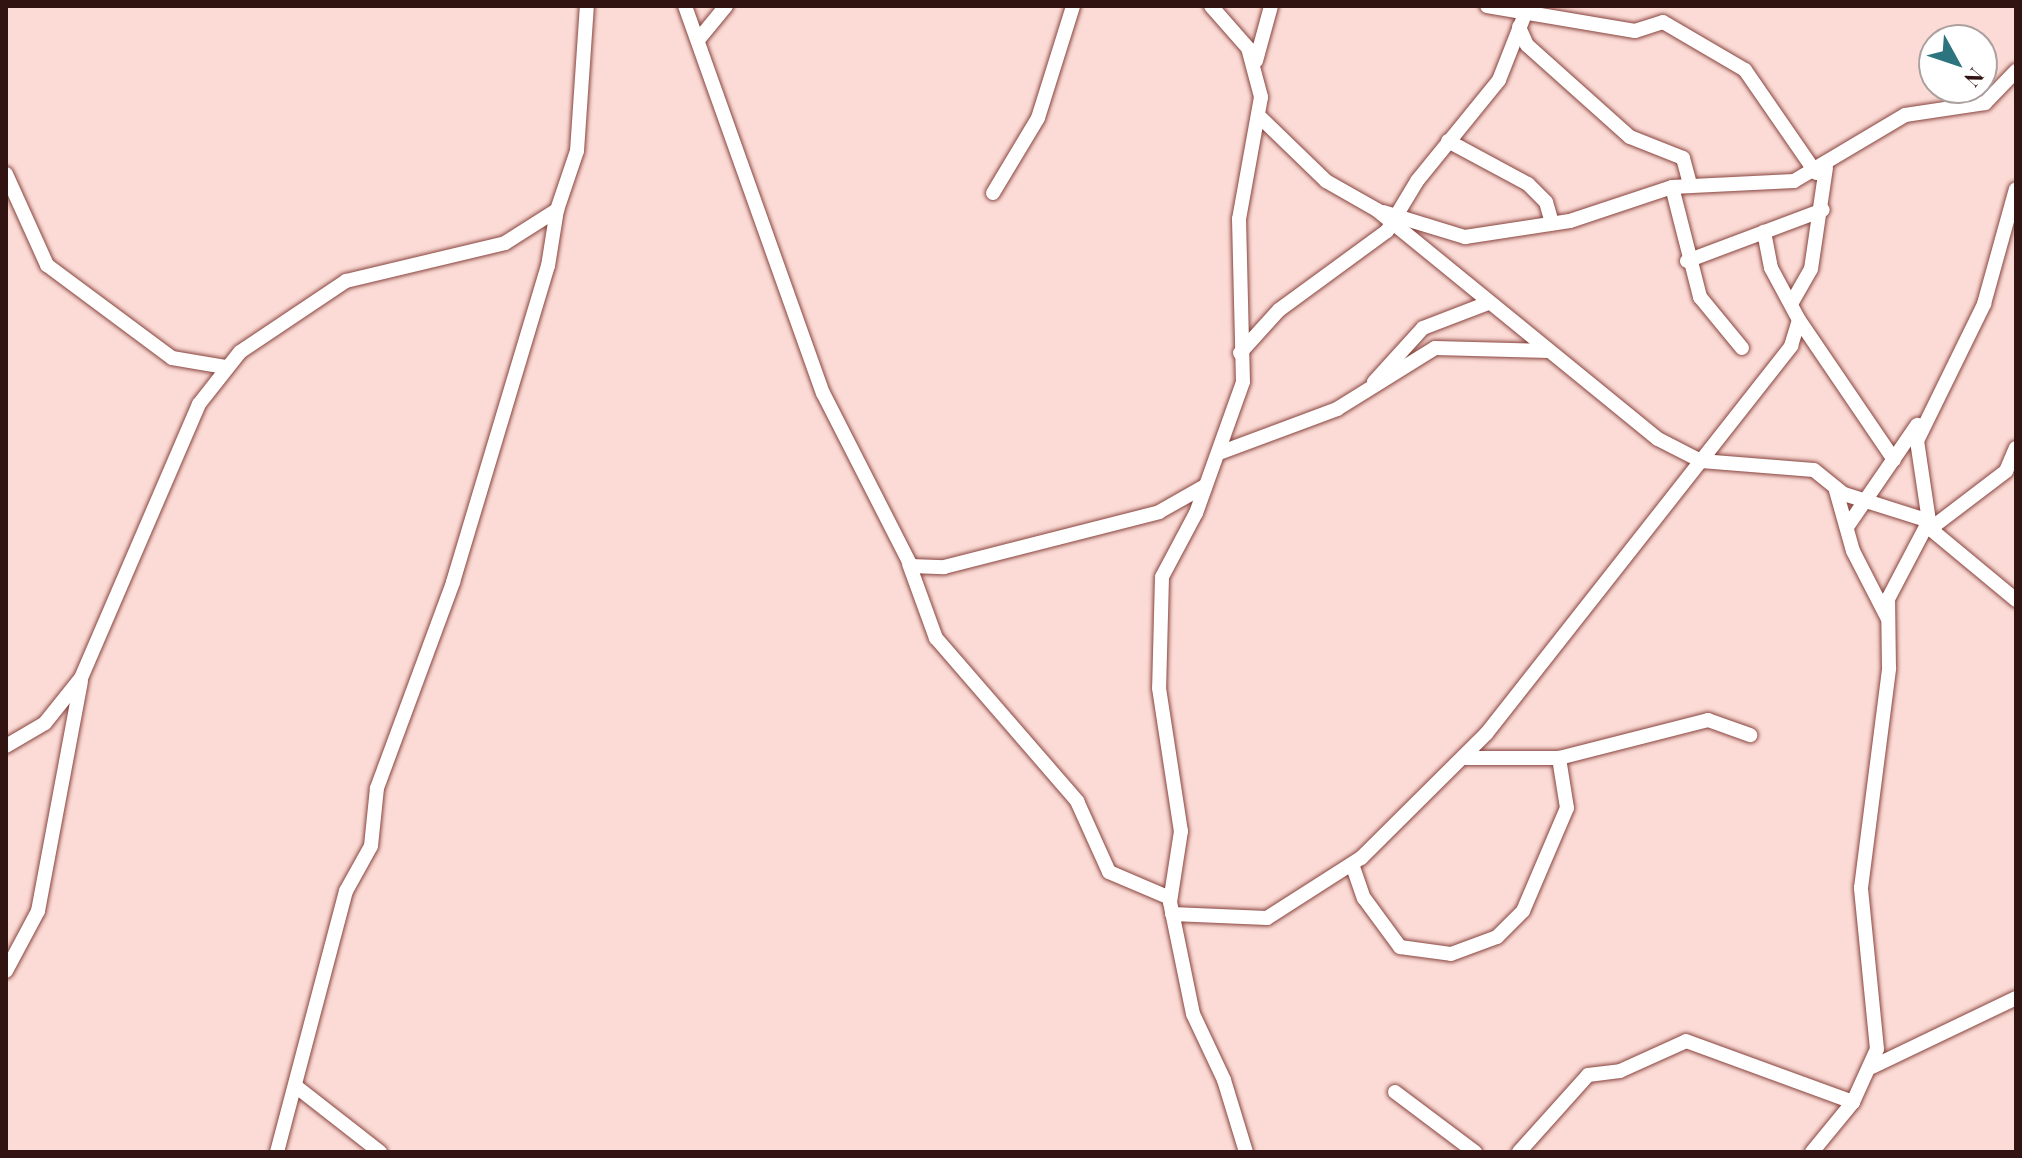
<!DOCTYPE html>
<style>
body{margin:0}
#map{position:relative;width:2022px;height:1158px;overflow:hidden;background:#fcdbd6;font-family:"Playfair Display",serif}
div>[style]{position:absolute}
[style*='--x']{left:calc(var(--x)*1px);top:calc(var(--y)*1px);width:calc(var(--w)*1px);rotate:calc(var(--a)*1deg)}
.roads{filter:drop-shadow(0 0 2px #88443e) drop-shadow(0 0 2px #88443e)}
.minor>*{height:14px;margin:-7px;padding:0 7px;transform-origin:7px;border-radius:7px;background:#fff}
span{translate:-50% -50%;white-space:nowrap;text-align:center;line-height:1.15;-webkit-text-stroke:8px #fff;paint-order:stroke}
.frame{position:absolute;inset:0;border:8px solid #311412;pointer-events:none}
.north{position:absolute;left:1918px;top:24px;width:80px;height:80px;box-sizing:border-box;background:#fff;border:2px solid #ada1a0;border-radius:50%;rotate:130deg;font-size:22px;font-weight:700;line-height:32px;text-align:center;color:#311412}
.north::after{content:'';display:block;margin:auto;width:28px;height:36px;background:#2c757e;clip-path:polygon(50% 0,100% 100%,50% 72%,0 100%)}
</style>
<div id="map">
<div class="roads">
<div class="minor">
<i style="--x:685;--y:6;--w:411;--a:70.4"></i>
<i style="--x:823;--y:393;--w:194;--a:63"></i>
<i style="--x:911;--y:566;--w:33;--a:2"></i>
<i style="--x:944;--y:567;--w:222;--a:-14.3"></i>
<i style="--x:1159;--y:512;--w:53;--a:-29.5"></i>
<i style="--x:1211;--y:6;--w:56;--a:48.6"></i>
<i style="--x:1248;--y:48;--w:51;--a:75.1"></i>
<i style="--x:1261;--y:97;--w:124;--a:100.2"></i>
<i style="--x:1239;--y:219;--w:163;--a:88.6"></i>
<i style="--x:1243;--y:382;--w:139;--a:109.7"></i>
<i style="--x:1196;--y:513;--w:72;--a:118"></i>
<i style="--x:1162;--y:577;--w:111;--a:91.5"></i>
<i style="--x:1159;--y:688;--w:145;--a:81.3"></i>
<i style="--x:1181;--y:831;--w:72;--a:98.8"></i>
<i style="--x:1170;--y:902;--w:114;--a:78.4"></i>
<i style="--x:1193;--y:1014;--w:73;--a:64.8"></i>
<i style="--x:1224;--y:1080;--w:75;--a:73"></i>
<i style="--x:1487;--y:6;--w:150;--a:9.6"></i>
<i style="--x:1635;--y:31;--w:29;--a:-18"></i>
<i style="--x:1663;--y:22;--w:95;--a:30.3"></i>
<i style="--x:1745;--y:70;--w:125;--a:55.4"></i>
<i style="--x:1519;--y:27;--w:20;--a:66"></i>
<i style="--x:1527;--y:45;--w:138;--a:41.8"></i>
<i style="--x:1630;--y:137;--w:57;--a:21.6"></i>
<i style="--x:1683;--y:158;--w:27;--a:75"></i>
<i style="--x:698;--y:40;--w:44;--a:-50.5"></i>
<i style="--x:1256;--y:61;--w:57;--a:-74.7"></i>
<i style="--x:1261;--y:118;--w:91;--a:44.1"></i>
<i style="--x:1326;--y:181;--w:59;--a:29.6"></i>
<i style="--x:1377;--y:210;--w:362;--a:39.2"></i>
<i style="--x:1658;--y:439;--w:48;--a:27.1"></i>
<i style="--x:1701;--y:461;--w:113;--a:4.6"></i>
<i style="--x:1814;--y:470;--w:38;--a:39"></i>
<i style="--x:1844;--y:494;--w:89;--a:17.6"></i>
<i style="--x:1448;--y:141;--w:91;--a:28.3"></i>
<i style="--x:1528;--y:184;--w:25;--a:45"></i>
<i style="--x:1546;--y:202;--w:22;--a:74"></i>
<i style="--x:6;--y:174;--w:100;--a:65.7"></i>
<i style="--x:47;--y:265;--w:156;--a:36.6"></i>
<i style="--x:172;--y:358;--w:54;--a:9.6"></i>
<i style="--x:1672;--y:187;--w:114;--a:75.7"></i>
<i style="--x:1700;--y:297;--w:66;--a:50.5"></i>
<i style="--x:993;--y:193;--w:87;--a:-59"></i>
<i style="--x:1038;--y:118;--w:117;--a:-72.6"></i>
<i style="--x:1383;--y:212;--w:86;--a:17"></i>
<i style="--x:1465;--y:237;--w:106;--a:-8.7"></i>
<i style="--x:1570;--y:221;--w:108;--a:-18.4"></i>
<i style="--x:1672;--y:187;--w:122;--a:-2.8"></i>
<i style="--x:1794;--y:181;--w:129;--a:-30.7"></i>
<i style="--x:1905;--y:115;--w:81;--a:-8.5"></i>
<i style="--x:1985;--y:103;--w:45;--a:-45.9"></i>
<i style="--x:1687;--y:261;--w:145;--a:-20.6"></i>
<i style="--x:1791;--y:304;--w:40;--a:-60.3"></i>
<i style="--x:1811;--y:269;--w:103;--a:-81.6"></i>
<i style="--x:1799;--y:320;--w:169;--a:55.8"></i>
<i style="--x:1240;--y:353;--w:58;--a:-47.8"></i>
<i style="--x:1279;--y:310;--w:134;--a:-36.2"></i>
<i style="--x:1387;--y:231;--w:58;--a:-59"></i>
<i style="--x:1417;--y:181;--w:130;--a:-50.9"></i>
<i style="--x:1499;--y:80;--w:71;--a:-68.5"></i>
<i style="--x:1374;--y:382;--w:73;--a:-47.8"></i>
<i style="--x:1423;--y:328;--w:70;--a:-21"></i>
<i style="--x:1219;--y:453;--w:126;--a:-20.4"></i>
<i style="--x:1337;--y:409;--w:115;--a:-31.9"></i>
<i style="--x:1435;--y:348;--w:114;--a:1.5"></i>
<i style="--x:1835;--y:487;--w:66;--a:74.3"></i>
<i style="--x:1853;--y:551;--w:76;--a:62.8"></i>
<i style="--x:1927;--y:526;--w:116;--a:39.7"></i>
<i style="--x:1847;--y:527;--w:124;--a:-55.5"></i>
<i style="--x:1930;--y:529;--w:96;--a:-37.3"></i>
<i style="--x:2006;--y:471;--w:25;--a:-67"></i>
<i style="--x:909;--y:564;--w:79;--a:70"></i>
<i style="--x:936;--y:638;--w:216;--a:49.1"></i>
<i style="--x:1077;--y:801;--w:78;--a:65.7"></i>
<i style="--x:1109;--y:872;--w:66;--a:23.1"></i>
<i style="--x:6;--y:746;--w:45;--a:-30.5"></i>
<i style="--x:45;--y:723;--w:58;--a:-51.3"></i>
<i style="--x:81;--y:678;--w:298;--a:-66.7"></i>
<i style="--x:199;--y:404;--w:66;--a:-51.7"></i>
<i style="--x:240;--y:352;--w:128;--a:-33.8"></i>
<i style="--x:346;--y:281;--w:163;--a:-13.4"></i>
<i style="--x:505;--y:243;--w:62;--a:-32.4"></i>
<i style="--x:557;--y:210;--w:62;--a:-71.3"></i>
<i style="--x:577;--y:151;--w:145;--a:-86.1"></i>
<i style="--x:1463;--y:758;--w:96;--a:0"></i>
<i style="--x:1559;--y:758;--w:154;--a:-14.3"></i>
<i style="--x:1708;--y:720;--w:45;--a:19.7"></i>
<i style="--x:1352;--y:864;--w:36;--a:71"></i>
<i style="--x:1364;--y:898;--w:61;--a:53.7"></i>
<i style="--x:1400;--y:947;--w:51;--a:7.8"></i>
<i style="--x:1451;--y:954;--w:49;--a:-20.3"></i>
<i style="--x:1497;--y:937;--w:37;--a:-45"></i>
<i style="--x:1523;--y:911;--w:112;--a:-66.9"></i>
<i style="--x:1567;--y:808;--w:51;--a:-99.1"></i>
<i style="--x:1172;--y:914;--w:95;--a:2.4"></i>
<i style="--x:1267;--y:918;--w:112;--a:-32.6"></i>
<i style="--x:1361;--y:858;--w:176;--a:-44.8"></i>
<i style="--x:1486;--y:734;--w:494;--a:-51.8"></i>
<i style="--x:1791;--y:346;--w:27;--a:-73"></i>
<i style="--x:1799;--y:320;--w:59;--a:-118.3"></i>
<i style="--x:1771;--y:268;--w:37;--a:-101"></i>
<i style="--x:6;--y:971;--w:68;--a:-61.9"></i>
<i style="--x:38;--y:911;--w:233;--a:-79.4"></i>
<i style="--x:1872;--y:1067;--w:160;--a:-25.6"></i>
<i style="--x:298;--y:1088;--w:104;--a:38"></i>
<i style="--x:1395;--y:1092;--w:100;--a:36.9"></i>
<i style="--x:277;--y:1152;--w:270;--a:-75.2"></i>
<i style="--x:346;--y:891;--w:51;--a:-60.9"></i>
<i style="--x:371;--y:846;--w:58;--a:-84.1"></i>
<i style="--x:377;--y:788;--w:220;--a:-69.7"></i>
<i style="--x:453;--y:582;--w:330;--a:-73.3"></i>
<i style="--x:548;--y:266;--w:57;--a:-80.9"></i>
<i style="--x:1519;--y:1152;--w:103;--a:-48.1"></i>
<i style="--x:1588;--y:1075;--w:32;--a:-7"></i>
<i style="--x:1620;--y:1071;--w:72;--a:-24.4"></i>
<i style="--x:1686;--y:1041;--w:178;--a:20.1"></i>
<i style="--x:1812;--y:1152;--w:65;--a:-50.6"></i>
<i style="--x:1853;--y:1102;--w:58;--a:-65.6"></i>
<i style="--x:1877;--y:1049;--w:162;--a:-95.7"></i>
<i style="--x:1861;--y:888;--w:222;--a:-82.7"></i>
<i style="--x:1889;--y:668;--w:69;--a:-90.8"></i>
<i style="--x:1888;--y:599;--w:88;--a:-62.3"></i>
<i style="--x:1929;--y:521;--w:81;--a:-98.5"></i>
<i style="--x:1917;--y:441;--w:153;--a:-63.9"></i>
<i style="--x:1984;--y:304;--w:119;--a:-74.5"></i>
</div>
</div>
<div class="frame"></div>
<div class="north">N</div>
</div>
